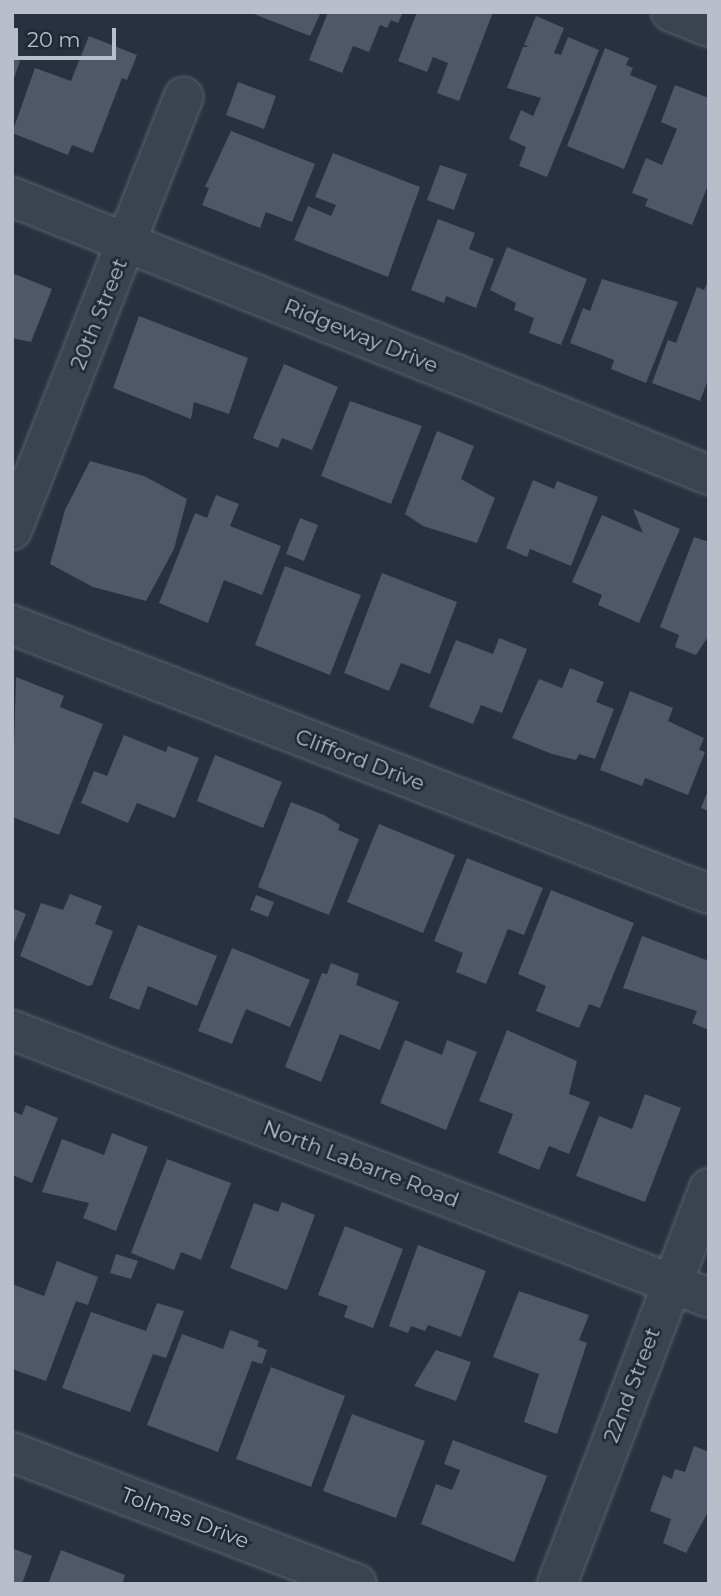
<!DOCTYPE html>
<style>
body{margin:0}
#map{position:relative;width:721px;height:1596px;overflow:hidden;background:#28313f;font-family:Montserrat,sans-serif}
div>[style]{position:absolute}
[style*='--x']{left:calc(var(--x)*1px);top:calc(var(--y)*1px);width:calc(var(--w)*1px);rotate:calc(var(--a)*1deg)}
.building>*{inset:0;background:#4e5868}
.roads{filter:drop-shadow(0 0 2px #59616d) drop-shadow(0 0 2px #59616d)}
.minor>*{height:38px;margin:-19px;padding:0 19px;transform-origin:19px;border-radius:19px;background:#3b434f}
span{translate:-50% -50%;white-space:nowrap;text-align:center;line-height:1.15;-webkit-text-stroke:5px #202835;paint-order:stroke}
.street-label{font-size:21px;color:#b8beca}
.frame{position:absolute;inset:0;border:14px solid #b8beca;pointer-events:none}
.scale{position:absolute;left:14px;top:28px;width:102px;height:32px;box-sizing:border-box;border:4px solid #b8beca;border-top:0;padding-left:9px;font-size:21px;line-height:24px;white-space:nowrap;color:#b8beca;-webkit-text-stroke:5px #202835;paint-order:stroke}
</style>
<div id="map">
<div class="building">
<i style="clip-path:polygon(249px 12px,321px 12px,310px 36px)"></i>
<i style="clip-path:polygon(328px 12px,403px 12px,398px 23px,391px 20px,387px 28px,380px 25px,369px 52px,353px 46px,342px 73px,309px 60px)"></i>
<i style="clip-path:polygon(417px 12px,493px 12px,459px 101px,437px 93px,448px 63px,433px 57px,427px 72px,398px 61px)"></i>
<i style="clip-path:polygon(536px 16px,564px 28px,554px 53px,561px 55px,568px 37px,599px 50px,547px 177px,519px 166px,526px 147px,509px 139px,521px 110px,533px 116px,541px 98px,507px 88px,523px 47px,529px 47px,524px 45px)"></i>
<i style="clip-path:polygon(89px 36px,137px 55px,127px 80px,122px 78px,93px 153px,72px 145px,68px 155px,12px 133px,35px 68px,71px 81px)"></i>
<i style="clip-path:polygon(605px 48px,629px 58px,626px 65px,633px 68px,630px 75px,657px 86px,624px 169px,567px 146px)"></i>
<i style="clip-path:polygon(12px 58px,20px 61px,13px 81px,12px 80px)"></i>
<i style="clip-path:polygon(238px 82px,276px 96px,264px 129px,226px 115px)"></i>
<i style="clip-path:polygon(675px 85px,709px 98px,709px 183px,692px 225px,645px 206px,648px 199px,632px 193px,646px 158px,662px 165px,677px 129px,661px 122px)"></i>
<i style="clip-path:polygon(231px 131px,315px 164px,292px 222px,266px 212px,260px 228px,202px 205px,209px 188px,205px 187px)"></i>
<i style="clip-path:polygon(333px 153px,420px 187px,388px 277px,294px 240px,308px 206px,331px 216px,336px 205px,315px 197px)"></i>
<i style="clip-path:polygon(440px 165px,467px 174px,454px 210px,427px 200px)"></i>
<i style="clip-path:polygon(438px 219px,475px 233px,469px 249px,494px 259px,476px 308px,446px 296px,444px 303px,411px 290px)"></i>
<i style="clip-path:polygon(507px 247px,587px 279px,561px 345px,529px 333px,534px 318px,514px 310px,516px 303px,490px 290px)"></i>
<i style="clip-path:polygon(12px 273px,52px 289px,31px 342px,12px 338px)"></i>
<i style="clip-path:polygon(602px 279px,678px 302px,646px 383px,611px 369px,614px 360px,570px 343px,583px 308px,590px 311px)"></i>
<i style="clip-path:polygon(709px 279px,709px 377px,700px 401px,652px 383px,668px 340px,676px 343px,697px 287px,704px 290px)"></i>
<i style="clip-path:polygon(139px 316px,248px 358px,229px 414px,194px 402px,191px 419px,113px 388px)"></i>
<i style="clip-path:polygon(284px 364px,338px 387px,312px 450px,282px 438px,278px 448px,253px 438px)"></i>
<i style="clip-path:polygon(350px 401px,422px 426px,391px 504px,321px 476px)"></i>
<i style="clip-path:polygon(437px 431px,474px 446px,461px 479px,495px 498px,477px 543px,423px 526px,405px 514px)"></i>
<i style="clip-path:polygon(90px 461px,144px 476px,187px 499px,174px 549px,146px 601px,93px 587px,50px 564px,65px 510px)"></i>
<i style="clip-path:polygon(533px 480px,554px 489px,557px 481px,598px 497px,571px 566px,530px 549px,527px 557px,506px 548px)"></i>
<i style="clip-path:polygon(216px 495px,239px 504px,230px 526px,281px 546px,262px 595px,224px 580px,208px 623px,159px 603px,195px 513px,207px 518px)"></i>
<i style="clip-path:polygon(633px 509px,680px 529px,639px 623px,598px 605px,602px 595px,572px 582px,602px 515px,643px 533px)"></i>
<i style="clip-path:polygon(300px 518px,318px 525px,304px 561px,286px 554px)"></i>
<i style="clip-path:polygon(694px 537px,709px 542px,709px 635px,696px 655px,675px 647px,679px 635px,660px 627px)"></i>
<i style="clip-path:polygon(285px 566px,361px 595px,330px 675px,255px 645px)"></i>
<i style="clip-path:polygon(382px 573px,457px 602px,430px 674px,401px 663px,389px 691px,344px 673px)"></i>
<i style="clip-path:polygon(499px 638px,527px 649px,502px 713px,481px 705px,473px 724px,429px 707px,456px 640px,493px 654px)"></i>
<i style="clip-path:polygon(570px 668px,604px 682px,596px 702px,614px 709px,595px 759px,579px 754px,576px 760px,552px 754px,512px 738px,539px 679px,562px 688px)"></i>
<i style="clip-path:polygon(16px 677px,64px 696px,60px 707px,103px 724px,59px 835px,12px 817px)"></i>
<i style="clip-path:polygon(630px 691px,673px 708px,668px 721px,704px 738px,699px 750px,705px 752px,688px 795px,645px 778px,642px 786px,600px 770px)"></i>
<i style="clip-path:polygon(124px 735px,166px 752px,168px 746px,199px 758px,175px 818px,137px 803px,128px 823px,81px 803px,94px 771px,107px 776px)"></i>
<i style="clip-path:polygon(215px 755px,282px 782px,263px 828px,197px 801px)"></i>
<i style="clip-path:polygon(709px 788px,709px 811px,701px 808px)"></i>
<i style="clip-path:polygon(291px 802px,324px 815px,340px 825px,338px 830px,359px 839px,329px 915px,258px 887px)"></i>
<i style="clip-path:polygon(379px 824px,455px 855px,423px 933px,347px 902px)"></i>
<i style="clip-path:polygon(467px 858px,543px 888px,524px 935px,508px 929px,486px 984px,456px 972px,463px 953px,434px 941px)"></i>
<i style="clip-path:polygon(551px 890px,634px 923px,600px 1008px,589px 1004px,579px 1028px,536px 1011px,546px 986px,518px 974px)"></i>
<i style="clip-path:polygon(70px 894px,102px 906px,95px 924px,113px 931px,92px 985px,88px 986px,20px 956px,41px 903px,63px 910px)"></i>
<i style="clip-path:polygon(256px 895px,274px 902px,268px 917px,250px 910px)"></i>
<i style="clip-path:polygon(12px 908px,26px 914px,12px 948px)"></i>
<i style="clip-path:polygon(138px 925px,217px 956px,197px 1006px,148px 986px,139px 1010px,109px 998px)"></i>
<i style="clip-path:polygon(642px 936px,709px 961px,709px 1030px,692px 1023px,697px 1011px,623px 988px)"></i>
<i style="clip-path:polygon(232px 948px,310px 980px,290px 1027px,246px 1009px,232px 1044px,198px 1031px)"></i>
<i style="clip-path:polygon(331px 963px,359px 974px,356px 985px,399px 1002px,380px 1050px,340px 1034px,321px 1082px,285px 1067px,322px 973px,327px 974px)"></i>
<i style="clip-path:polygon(507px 1030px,577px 1061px,569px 1094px,590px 1102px,569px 1154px,549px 1146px,539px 1170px,498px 1153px,513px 1114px,479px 1101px)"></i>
<i style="clip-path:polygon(405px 1040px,442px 1055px,447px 1040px,477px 1052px,446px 1130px,380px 1103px)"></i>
<i style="clip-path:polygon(645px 1094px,681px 1108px,645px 1202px,576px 1176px,599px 1116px,632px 1129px)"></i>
<i style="clip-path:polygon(26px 1105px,58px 1118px,32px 1183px,12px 1175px,12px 1111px,22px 1115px)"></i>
<i style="clip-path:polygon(112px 1133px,148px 1147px,116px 1231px,83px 1218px,89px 1203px,42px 1192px,62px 1139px,104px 1155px)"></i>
<i style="clip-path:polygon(167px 1159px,231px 1183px,201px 1260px,181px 1252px,174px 1270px,131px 1253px)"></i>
<i style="clip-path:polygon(282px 1202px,315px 1215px,287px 1290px,230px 1268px,254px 1203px,278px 1212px)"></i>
<i style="clip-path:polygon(345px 1226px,403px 1249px,373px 1328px,344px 1317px,348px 1306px,318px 1295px)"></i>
<i style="clip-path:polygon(418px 1245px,486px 1271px,461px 1337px,428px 1325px,425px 1331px,411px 1326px,408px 1333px,389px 1326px)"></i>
<i style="clip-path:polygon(116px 1254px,138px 1261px,131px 1279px,110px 1273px)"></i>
<i style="clip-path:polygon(57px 1261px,98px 1277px,88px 1305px,76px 1301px,46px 1381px,12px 1369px,12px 1284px,44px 1296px)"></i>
<i style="clip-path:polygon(519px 1291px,589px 1315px,579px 1340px,587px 1343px,557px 1434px,524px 1422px,539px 1374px,493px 1357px)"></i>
<i style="clip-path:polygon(157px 1303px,184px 1311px,166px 1358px,153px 1354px,130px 1412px,62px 1388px,91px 1312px,146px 1331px)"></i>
<i style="clip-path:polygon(230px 1330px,259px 1341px,257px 1346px,267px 1350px,262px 1364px,252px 1361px,218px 1452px,147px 1425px,182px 1334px,223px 1349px)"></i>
<i style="clip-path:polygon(436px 1350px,471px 1362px,456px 1401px,414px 1386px)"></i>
<i style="clip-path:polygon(271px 1367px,345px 1396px,311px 1487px,236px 1459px)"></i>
<i style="clip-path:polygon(352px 1414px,425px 1441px,396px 1518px,323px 1491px)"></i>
<i style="clip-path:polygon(453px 1440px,547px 1476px,514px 1562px,421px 1524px,436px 1484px,452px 1490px,460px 1470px,444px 1464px)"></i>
<i style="clip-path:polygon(694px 1446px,709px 1452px,709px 1510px,686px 1553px,663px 1543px,671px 1519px,650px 1511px,663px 1475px,672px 1479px,675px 1469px,685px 1472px)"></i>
<i style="clip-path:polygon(12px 1548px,32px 1556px,22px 1584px,12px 1584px)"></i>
<i style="clip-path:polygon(61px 1550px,125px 1575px,122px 1584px,48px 1584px)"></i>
</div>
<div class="roads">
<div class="minor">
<i style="--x:671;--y:12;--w:41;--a:21.5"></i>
<i style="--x:12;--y:197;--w:750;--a:21.74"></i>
<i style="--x:12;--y:530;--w:466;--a:-68.4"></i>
<i style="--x:12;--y:625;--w:747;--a:21.1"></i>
<i style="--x:12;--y:1030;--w:747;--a:21.03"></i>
<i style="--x:12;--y:1452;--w:369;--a:20.9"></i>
<i style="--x:557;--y:1584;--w:424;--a:-69"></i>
</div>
</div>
<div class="street-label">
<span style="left:99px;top:314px;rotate:-68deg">20th Street</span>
<span style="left:361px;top:336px;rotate:22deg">Ridgeway Drive</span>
<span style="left:360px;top:760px;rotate:21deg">Clifford Drive</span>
<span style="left:361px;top:1164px;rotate:21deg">North Labarre Road</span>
<span style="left:632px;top:1385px;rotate:-69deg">22nd Street</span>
<span style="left:185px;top:1518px;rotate:21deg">Tolmas Drive</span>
</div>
<div class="frame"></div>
<div class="scale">20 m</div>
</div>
